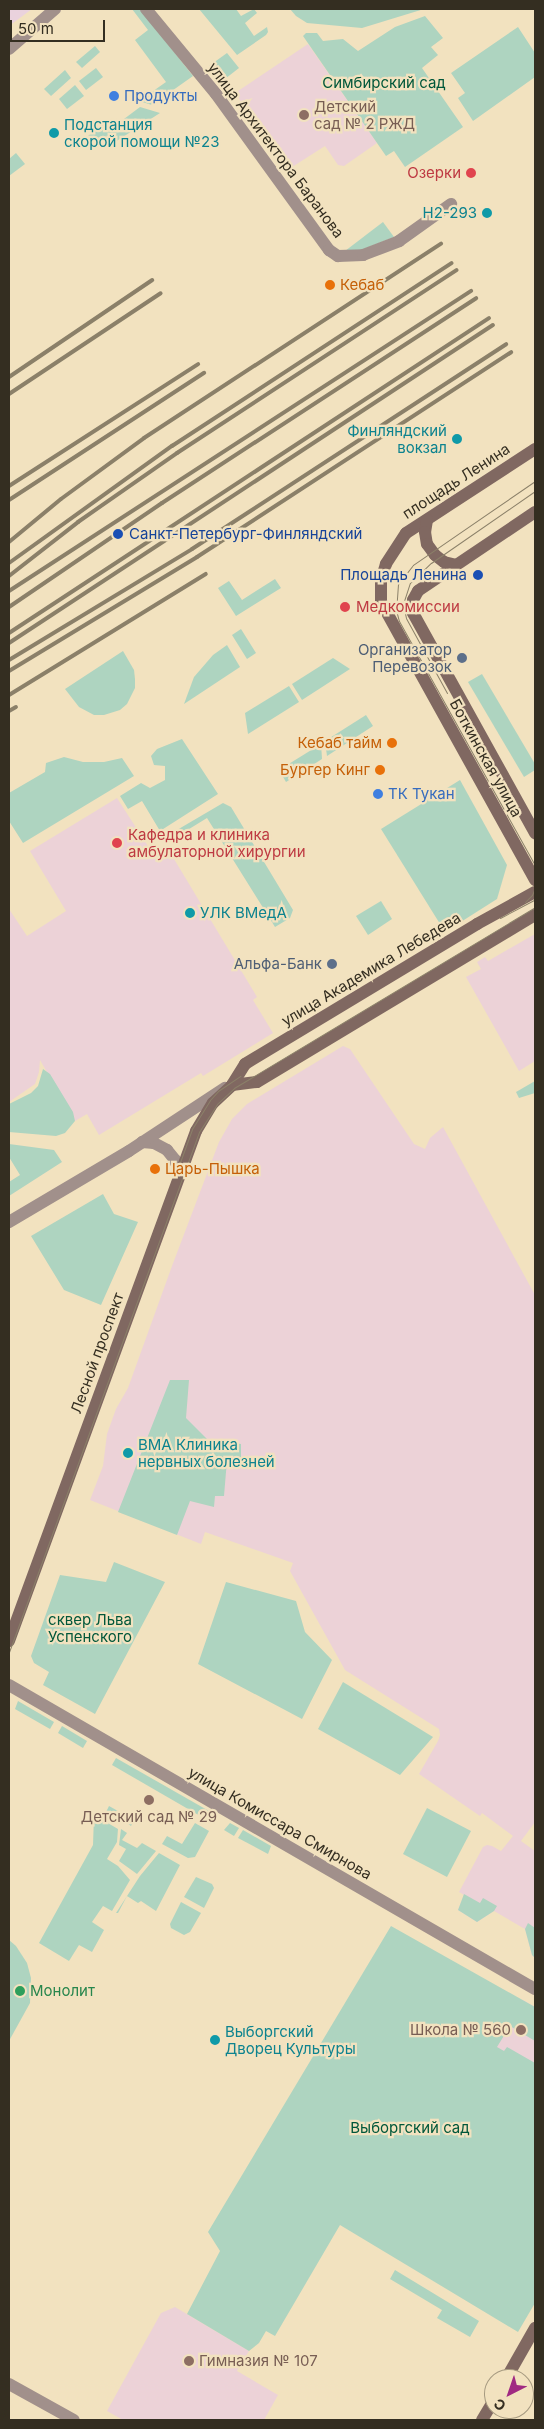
<!DOCTYPE html>
<meta charset="utf-8">
<style>
body{margin:0}
#map{position:relative;width:544px;height:2429px;overflow:hidden;background:#f2e2bf;font-family:Inter,sans-serif}
div>[style]{position:absolute}
[style*='--x']{left:calc(var(--x)*1px);top:calc(var(--y)*1px);width:calc(var(--w)*1px);rotate:calc(var(--a)*1deg)}
.industrial>*{inset:0;background:#ead2dd}
.education>*{inset:0;background:#ecd2d7}
.green>*{inset:0;background:#aed4c0}
.street>*{height:12px;margin:-6px;padding:0 6px;transform-origin:6px;border-radius:6px;background:#a1908b}
.secondary>*{height:12px;margin:-6px;padding:0 6px;transform-origin:6px;border-radius:6px;background:#806861}
.tram>*{height:1px;margin:-0.5px;padding:0 0.5px;transform-origin:0.5px;border-radius:0.5px;background:#8b8069}
.rail>*{height:4px;margin:-2px;padding:0 2px;transform-origin:2px;border-radius:2px;background:#8b8069}
.dots>*{width:14px;height:14px;translate:-50% -50%;box-sizing:border-box;border:2px solid #f2e2bf;border-radius:50%}
span{translate:-50% -50%;white-space:nowrap;text-align:center;line-height:1.15;-webkit-text-stroke:4.5px #f2e2bf;paint-order:stroke}
.park-label{font-size:15px;color:#00573a}
.shop-label{font-size:15px;color:#366cbe}
.left{translate:0 -50%;text-align:left}
.education-label{font-size:15px;color:#785e54}
.right{translate:-100% -50%;text-align:right}
.culture-label{font-size:15px;color:#0d838f}
.street-label{font-size:15px;color:#342e21}
.health-label{font-size:15px;color:#be3a42}
.food-label{font-size:15px;color:#c56008}
.transit-label{font-size:15px;color:#164399}
.service-label{font-size:15px;color:#4e5e75}
.leisure-label{font-size:15px;color:#27864d}
.frame{position:absolute;inset:0;border:10px solid #342e21;pointer-events:none}
.north{position:absolute;left:484px;top:2369px;width:50px;height:50px;box-sizing:border-box;background:#f2e2bf;border:1px solid #a69a80;border-radius:50%;rotate:221deg;font-size:14px;font-weight:700;line-height:20px;text-align:center;color:#342e21}
.north::after{content:'';display:block;margin:auto;width:18px;height:22px;background:#a02a82;clip-path:polygon(50% 0,100% 100%,50% 72%,0 100%)}
.scale{position:absolute;left:10px;top:20px;width:95px;height:22px;box-sizing:border-box;border:2px solid #342e21;border-top:0;padding-left:6px;font-size:15px;line-height:18px;white-space:nowrap;color:#342e21;-webkit-text-stroke:4px #f2e2bf;paint-order:stroke}
</style>
<div id="map">
<div class="industrial">
<i style="clip-path:polygon(9px 9px,32px 9px,9px 26px)"></i>
</div>
<div class="education">
<i style="clip-path:polygon(308px 44px,377px 143px,344px 166px,338px 165px,325px 146px,289px 169px,235px 93px)"></i>
<i style="clip-path:polygon(117px 798px,155px 857px,168px 849px,257px 997px,253px 1000px,273px 1033px,203px 1076px,201px 1073px,99px 1135px,87px 1114px,75px 1121px,40px 1060px,39px 1072px,35px 1084px,9px 1102px,9px 909px,27px 936px,66px 911px,30px 851px)"></i>
<i style="clip-path:polygon(535px 934px,535px 1061px,519px 1071px,466px 977px,481px 969px,477px 962px,485px 957px,488px 961px)"></i>
<i style="clip-path:polygon(343px 1046px,350px 1049px,414px 1144px,425px 1149px,430px 1138px,443px 1127px,535px 1295px,535px 1822px,521px 1841px,535px 1851px,535px 1958px,532px 1955px,525px 1929px,494px 1911px,477px 1922px,458px 1910px,464px 1895px,459px 1892px,483px 1847px,487px 1845px,492px 1846px,501px 1851px,513px 1836px,482px 1813px,480px 1816px,419px 1774px,438px 1741px,440px 1735px,439px 1729px,345px 1670px,290px 1571px,293px 1563px,205px 1532px,201px 1544px,90px 1500px,103px 1466px,107px 1434px,116px 1409px,128px 1388px,172px 1266px,219px 1142px,232px 1119px,247px 1104px)"></i>
<i style="clip-path:polygon(523px 2000px,535px 2007px,535px 2076px,493px 2052px)"></i>
<i style="clip-path:polygon(175px 2307px,249px 2351px,237px 2371px,278px 2395px,264px 2420px,123px 2420px,107px 2411px,161px 2313px)"></i>
</div>
<div class="green">
<i style="clip-path:polygon(132px 9px,140px 9px,193px 76px,152px 105px,139px 101px,166px 82px,135px 40px,148px 30px)"></i>
<i style="clip-path:polygon(199px 9px,236px 9px,241px 16px,254px 9px,257px 13px,245px 23px,254px 36px,267px 27px,268px 32px,266px 35px,237px 55px)"></i>
<i style="clip-path:polygon(290px 9px,424px 9px,362px 28px,307px 23px,296px 16px)"></i>
<i style="clip-path:polygon(425px 16px,443px 38px,431px 47px,438px 55px,422px 68px,463px 127px,405px 167px,394px 151px,386px 156px,303px 36px,306px 33px,317px 33px,323px 41px,343px 39px,358px 51px,395px 27px)"></i>
<i style="clip-path:polygon(518px 27px,535px 53px,535px 77px,473px 121px,458px 98px,465px 93px,451px 73px)"></i>
<i style="clip-path:polygon(95px 46px,100px 52px,82px 68px,76px 62px)"></i>
<i style="clip-path:polygon(227px 53px,239px 68px,221px 82px,209px 66px)"></i>
<i style="clip-path:polygon(96px 68px,103px 77px,86px 90px,79px 81px)"></i>
<i style="clip-path:polygon(65px 70px,71px 78px,51px 96px,44px 89px)"></i>
<i style="clip-path:polygon(75px 85px,84px 96px,67px 109px,59px 99px)"></i>
<i style="clip-path:polygon(140px 107px,160px 113px,112px 144px,88px 136px,102px 124px,108px 131px)"></i>
<i style="clip-path:polygon(16px 153px,25px 164px,9px 176px,9px 159px)"></i>
<i style="clip-path:polygon(383px 222px,394px 237px,361px 250px,345px 251px)"></i>
<i style="clip-path:polygon(275px 579px,281px 588px,236px 616px,218px 588px,229px 581px,242px 600px)"></i>
<i style="clip-path:polygon(241px 629px,256px 653px,247px 659px,232px 635px)"></i>
<i style="clip-path:polygon(227px 645px,240px 667px,184px 704px,194px 677px,213px 655px)"></i>
<i style="clip-path:polygon(123px 651px,134px 670px,135px 679px,135px 688px,127px 704px,120px 710px,104px 715px,94px 715px,79px 707px,65px 689px)"></i>
<i style="clip-path:polygon(333px 658px,350px 669px,302px 700px,292px 684px)"></i>
<i style="clip-path:polygon(482px 674px,535px 764px,535px 770px,524px 777px,468px 682px)"></i>
<i style="clip-path:polygon(289px 686px,299px 702px,248px 734px,245px 713px)"></i>
<i style="clip-path:polygon(366px 715px,373px 726px,327px 756px,325px 741px)"></i>
<i style="clip-path:polygon(182px 739px,218px 794px,160px 831px,142px 801px,128px 809px,120px 796px,141px 783px,150px 788px,165px 780px,165px 766px,154px 765px,151px 756px,157px 749px)"></i>
<i style="clip-path:polygon(321px 744px,322px 759px,286px 782px,279px 770px)"></i>
<i style="clip-path:polygon(64px 757px,83px 762px,104px 762px,122px 758px,134px 776px,23px 843px,9px 821px,9px 793px,45px 772px,46px 763px)"></i>
<i style="clip-path:polygon(460px 780px,507px 865px,497px 899px,445px 932px,381px 829px)"></i>
<i style="clip-path:polygon(223px 803px,231px 807px,293px 910px,290px 918px,275px 927px,207px 818px,168px 842px,165px 837px)"></i>
<i style="clip-path:polygon(381px 901px,392px 919px,368px 935px,356px 916px)"></i>
<i style="clip-path:polygon(43px 1069px,50px 1074px,73px 1112px,75px 1121px,65px 1133px,56px 1136px,9px 1132px,9px 1104px,31px 1093px,38px 1086px)"></i>
<i style="clip-path:polygon(535px 1081px,535px 1093px,519px 1098px,516px 1092px)"></i>
<i style="clip-path:polygon(9px 1144px,54px 1150px,62px 1162px,9px 1196px,9px 1182px,20px 1175px,9px 1157px)"></i>
<i style="clip-path:polygon(103px 1194px,114px 1214px,138px 1222px,101px 1305px,64px 1290px,31px 1236px)"></i>
<i style="clip-path:polygon(170px 1380px,189px 1380px,186px 1418px,208px 1440px,241px 1444px,241px 1460px,227px 1460px,224px 1496px,215px 1496px,214px 1507px,190px 1501px,177px 1535px,118px 1512px)"></i>
<i style="clip-path:polygon(114px 1562px,165px 1582px,95px 1714px,43px 1685px,49px 1672px,34px 1663px,31px 1656px,60px 1575px,106px 1582px)"></i>
<i style="clip-path:polygon(226px 1582px,296px 1601px,305px 1632px,332px 1660px,302px 1719px,198px 1664px)"></i>
<i style="clip-path:polygon(343px 1682px,433px 1737px,400px 1775px,318px 1729px)"></i>
<i style="clip-path:polygon(18px 1701px,54px 1722px,50px 1729px,15px 1709px)"></i>
<i style="clip-path:polygon(62px 1726px,87px 1741px,83px 1748px,58px 1733px)"></i>
<i style="clip-path:polygon(116px 1758px,216px 1815px,218px 1817px,214px 1824px,112px 1765px)"></i>
<i style="clip-path:polygon(109px 1806px,134px 1820px,131px 1826px,116px 1815px,106px 1812px)"></i>
<i style="clip-path:polygon(427px 1808px,471px 1831px,447px 1877px,403px 1854px)"></i>
<i style="clip-path:polygon(94px 1815px,118px 1829px,117px 1842px,107px 1859px,118px 1866px,130px 1880px,112px 1911px,103px 1906px,92px 1922px,104px 1930px,92px 1952px,79px 1945px,69px 1961px,39px 1943px,93px 1845px)"></i>
<i style="clip-path:polygon(195px 1823px,209px 1831px,195px 1857px,188px 1858px,162px 1844px,167px 1836px,182px 1844px)"></i>
<i style="clip-path:polygon(230px 1823px,239px 1828px,234px 1836px,224px 1830px)"></i>
<i style="clip-path:polygon(121px 1829px,127px 1833px,122px 1840px,137px 1848px,142px 1843px,156px 1851px,137px 1874px,119px 1861px,126px 1849px,119px 1845px)"></i>
<i style="clip-path:polygon(243px 1830px,271px 1846px,268px 1854px,238px 1838px)"></i>
<i style="clip-path:polygon(159px 1853px,180px 1865px,156px 1911px,141px 1901px,138px 1903px,127px 1896px,118px 1913px,116px 1913px,140px 1876px)"></i>
<i style="clip-path:polygon(196px 1877px,212px 1884px,214px 1888px,204px 1908px,184px 1897px)"></i>
<i style="clip-path:polygon(464px 1894px,480px 1903px,483px 1898px,497px 1906px,494px 1911px,477px 1922px,458px 1910px)"></i>
<i style="clip-path:polygon(181px 1902px,201px 1913px,190px 1932px,184px 1935px,171px 1928px,170px 1924px)"></i>
<i style="clip-path:polygon(528px 1923px,535px 1928px,535px 1958px,532px 1955px,525px 1929px)"></i>
<i style="clip-path:polygon(391px 1926px,535px 2007px,535px 2041px,510px 2026px,497px 2047px,504px 2051px,507px 2047px,535px 2063px,535px 2303px,518px 2332px,340px 2225px,275px 2336px,266px 2331px,259px 2343px,249px 2351px,187px 2314px,220px 2251px,208px 2232px)"></i>
<i style="clip-path:polygon(9px 1940px,16px 1946px,27px 1963px,31px 1978px,30px 2003px,9px 2041px)"></i>
<i style="clip-path:polygon(395px 2270px,479px 2321px,470px 2337px,437px 2318px,442px 2310px,390px 2279px)"></i>
</div>
<div class="street">
<i style="--x:146;--y:9;--w:110;--a:50.5"></i>
<i style="--x:216;--y:94;--w:193;--a:54.1"></i>
<i style="--x:329;--y:250;--w:11;--a:34"></i>
<i style="--x:338;--y:256;--w:25;--a:-2"></i>
<i style="--x:363;--y:255;--w:39;--a:-21"></i>
<i style="--x:399;--y:241;--w:64;--a:-35.4"></i>
<i style="--x:9;--y:49;--w:61;--a:-41"></i>
<i style="--x:142;--y:1142;--w:12;--a:5"></i>
<i style="--x:154;--y:1143;--w:15;--a:28"></i>
<i style="--x:167;--y:1150;--w:13;--a:51"></i>
<i style="--x:175;--y:1160;--w:14;--a:69"></i>
<i style="--x:9;--y:1222;--w:139;--a:-30.6"></i>
<i style="--x:129;--y:1151;--w:115;--a:-33.3"></i>
<i style="--x:9;--y:1685;--w:608;--a:30.03"></i>
<i style="--x:9;--y:2384;--w:74;--a:29"></i>
</div>
<div class="secondary">
<i style="--x:535;--y:449;--w:154;--a:146.9"></i>
<i style="--x:406;--y:533;--w:37;--a:123"></i>
<i style="--x:386;--y:564;--w:17;--a:107"></i>
<i style="--x:381;--y:580;--w:22;--a:90"></i>
<i style="--x:381;--y:602;--w:318;--a:61"></i>
<i style="--x:535;--y:512;--w:141;--a:146"></i>
<i style="--x:418;--y:591;--w:10;--a:119"></i>
<i style="--x:413;--y:600;--w:13;--a:90"></i>
<i style="--x:413;--y:613;--w:252;--a:61"></i>
<i style="--x:427;--y:520;--w:12;--a:99"></i>
<i style="--x:425;--y:532;--w:12;--a:81"></i>
<i style="--x:427;--y:544;--w:14;--a:54"></i>
<i style="--x:435;--y:555;--w:11;--a:38"></i>
<i style="--x:444;--y:562;--w:12;--a:14"></i>
<i style="--x:232;--y:1085;--w:25;--a:-7"></i>
<i style="--x:257;--y:1082;--w:324;--a:-31"></i>
<i style="--x:9;--y:1641;--w:543;--a:-69.86"></i>
<i style="--x:196;--y:1131;--w:33;--a:-59"></i>
<i style="--x:213;--y:1103;--w:26;--a:-43"></i>
<i style="--x:232;--y:1085;--w:25;--a:-58"></i>
<i style="--x:245;--y:1064;--w:271;--a:-31.1"></i>
<i style="--x:477;--y:924;--w:66;--a:-28.9"></i>
<i style="--x:506;--y:2379;--w:59;--a:-60.4"></i>
<i style="--x:482;--y:2420;--w:23;--a:-59"></i>
</div>
<div class="tram">
<i style="--x:535;--y:481;--w:148;--a:145.5"></i>
<i style="--x:413;--y:565;--w:24;--a:128"></i>
<i style="--x:398;--y:584;--w:26;--a:94"></i>
<i style="--x:396;--y:610;--w:11;--a:75"></i>
<i style="--x:399;--y:621;--w:279;--a:60.9"></i>
<i style="--x:447;--y:693;--w:85;--a:-118.7"></i>
<i style="--x:406;--y:618;--w:14;--a:-102"></i>
<i style="--x:403;--y:604;--w:22;--a:-72"></i>
<i style="--x:410;--y:583;--w:29;--a:-44"></i>
<i style="--x:431;--y:563;--w:126;--a:-34.7"></i>
<i style="--x:525;--y:902;--w:10;--a:-45"></i>
<i style="--x:532;--y:895;--w:8;--a:-67"></i>
<i style="--x:500;--y:918;--w:40;--a:-28"></i>
<i style="--x:179;--y:1165;--w:38;--a:-70"></i>
<i style="--x:192;--y:1129;--w:34;--a:-58"></i>
<i style="--x:210;--y:1100;--w:12;--a:-48"></i>
<i style="--x:218;--y:1091;--w:27;--a:-34"></i>
<i style="--x:9;--y:1652;--w:554;--a:-69.93"></i>
<i style="--x:199;--y:1132;--w:33;--a:-57"></i>
<i style="--x:217;--y:1104;--w:23;--a:-43"></i>
<i style="--x:234;--y:1088;--w:351;--a:-31"></i>
</div>
<div class="rail">
<i style="--x:9;--y:377;--w:173;--a:-34.1"></i>
<i style="--x:9;--y:394;--w:182;--a:-33.6"></i>
<i style="--x:9;--y:486;--w:225;--a:-32.8"></i>
<i style="--x:9;--y:500;--w:233;--a:-33.1"></i>
<i style="--x:9;--y:542;--w:67;--a:-39.6"></i>
<i style="--x:61;--y:499;--w:103;--a:-36.3"></i>
<i style="--x:144;--y:438;--w:355;--a:-33.2"></i>
<i style="--x:9;--y:563;--w:201;--a:-35.7"></i>
<i style="--x:172;--y:446;--w:334;--a:-33.2"></i>
<i style="--x:9;--y:576;--w:88;--a:-38"></i>
<i style="--x:78;--y:522;--w:121;--a:-34.9"></i>
<i style="--x:177;--y:453;--w:334;--a:-33.2"></i>
<i style="--x:9;--y:591;--w:551;--a:-33"></i>
<i style="--x:9;--y:607;--w:185;--a:-34.2"></i>
<i style="--x:162;--y:503;--w:375;--a:-33.1"></i>
<i style="--x:9;--y:633;--w:574;--a:-33.27"></i>
<i style="--x:9;--y:643;--w:579;--a:-33.31"></i>
<i style="--x:9;--y:660;--w:214;--a:-31.2"></i>
<i style="--x:192;--y:549;--w:375;--a:-33.1"></i>
<i style="--x:9;--y:671;--w:220;--a:-31.2"></i>
<i style="--x:197;--y:557;--w:375;--a:-33.1"></i>
<i style="--x:9;--y:695;--w:231;--a:-31.6"></i>
<i style="--x:9;--y:711;--w:8;--a:-30"></i>
</div>
<div class="dots">
<i style="left:114px;top:96px;background:#3f7fe0"></i>
<i style="left:304px;top:115px;background:#8d6e63"></i>
<i style="left:54px;top:133px;background:#0f9aa8"></i>
<i style="left:471px;top:173px;background:#e0444e"></i>
<i style="left:487px;top:213px;background:#0f9aa8"></i>
<i style="left:330px;top:285px;background:#e8710a"></i>
<i style="left:457px;top:439px;background:#0f9aa8"></i>
<i style="left:118px;top:534px;background:#1a4fb4"></i>
<i style="left:478px;top:575px;background:#1a4fb4"></i>
<i style="left:345px;top:607px;background:#e0444e"></i>
<i style="left:462px;top:658px;background:#5c6f8a"></i>
<i style="left:392px;top:743px;background:#e8710a"></i>
<i style="left:380px;top:770px;background:#e8710a"></i>
<i style="left:378px;top:794px;background:#3f7fe0"></i>
<i style="left:117px;top:843px;background:#e0444e"></i>
<i style="left:190px;top:913px;background:#0f9aa8"></i>
<i style="left:332px;top:964px;background:#5c6f8a"></i>
<i style="left:155px;top:1169px;background:#e8710a"></i>
<i style="left:128px;top:1453px;background:#0f9aa8"></i>
<i style="left:149px;top:1800px;background:#8d6e63"></i>
<i style="left:20px;top:1991px;background:#2e9e5b"></i>
<i style="left:521px;top:2030px;background:#8d6e63"></i>
<i style="left:215px;top:2040px;background:#0f9aa8"></i>
<i style="left:189px;top:2361px;background:#8d6e63"></i>
</div>
<div class="park-label">
<span style="left:384px;top:83px">Симбирский сад</span>
<span style="left:90px;top:1628px">сквер Льва<br>Успенского</span>
<span style="left:410px;top:2128px">Выборгский сад</span>
</div>
<div class="shop-label">
<span class="left" style="left:124px;top:96px">Продукты</span>
<span class="left" style="left:388px;top:794px">ТК Тукан</span>
</div>
<div class="education-label">
<span class="left" style="left:314px;top:115px">Детский<br>сад № 2 РЖД</span>
<span style="left:149px;top:1817px">Детский сад № 29</span>
<span class="right" style="left:511px;top:2030px">Школа № 560</span>
<span class="left" style="left:199px;top:2361px">Гимназия № 107</span>
</div>
<div class="culture-label">
<span class="left" style="left:64px;top:133px">Подстанция<br>скорой помощи №23</span>
<span class="right" style="left:477px;top:213px">H2-293</span>
<span class="right" style="left:447px;top:439px">Финляндский<br>вокзал</span>
<span class="left" style="left:200px;top:913px">УЛК ВМедА</span>
<span class="left" style="left:138px;top:1453px">ВМА Клиника<br>нервных болезней</span>
<span class="left" style="left:225px;top:2040px">Выборгский<br>Дворец Культуры</span>
</div>
<div class="street-label">
<span style="left:276px;top:150px;rotate:53deg">улица Архитектора Баранова</span>
<span style="left:456px;top:481px;rotate:-33deg">площадь Ленина</span>
<span style="left:486px;top:758px;rotate:61deg">Боткинская улица</span>
<span style="left:371px;top:969px;rotate:-31deg">улица Академика Лебедева</span>
<span style="left:97px;top:1353px;rotate:-70deg">Лесной проспект</span>
<span style="left:280px;top:1823px;rotate:30deg">улица Комиссара Смирнова</span>
</div>
<div class="health-label">
<span class="right" style="left:461px;top:173px">Озерки</span>
<span class="left" style="left:356px;top:607px">Медкомиссии</span>
<span class="left" style="left:128px;top:843px">Кафедра и клиника<br>амбулаторной хирургии</span>
</div>
<div class="food-label">
<span class="left" style="left:340px;top:285px">Кебаб</span>
<span class="right" style="left:382px;top:743px">Кебаб тайм</span>
<span class="right" style="left:370px;top:770px">Бургер Кинг</span>
<span class="left" style="left:165px;top:1169px">Царь-Пышка</span>
</div>
<div class="transit-label">
<span class="left" style="left:129px;top:534px">Санкт-Петербург-Финляндский</span>
<span class="right" style="left:467px;top:575px">Площадь Ленина</span>
</div>
<div class="service-label">
<span class="right" style="left:452px;top:658px">Организатор<br>Перевозок</span>
<span class="right" style="left:322px;top:964px">Альфа-Банк</span>
</div>
<div class="leisure-label">
<span class="left" style="left:30px;top:1991px">Монолит</span>
</div>
<div class="frame"></div>
<div class="north">С</div>
<div class="scale">50 m</div>
</div>
